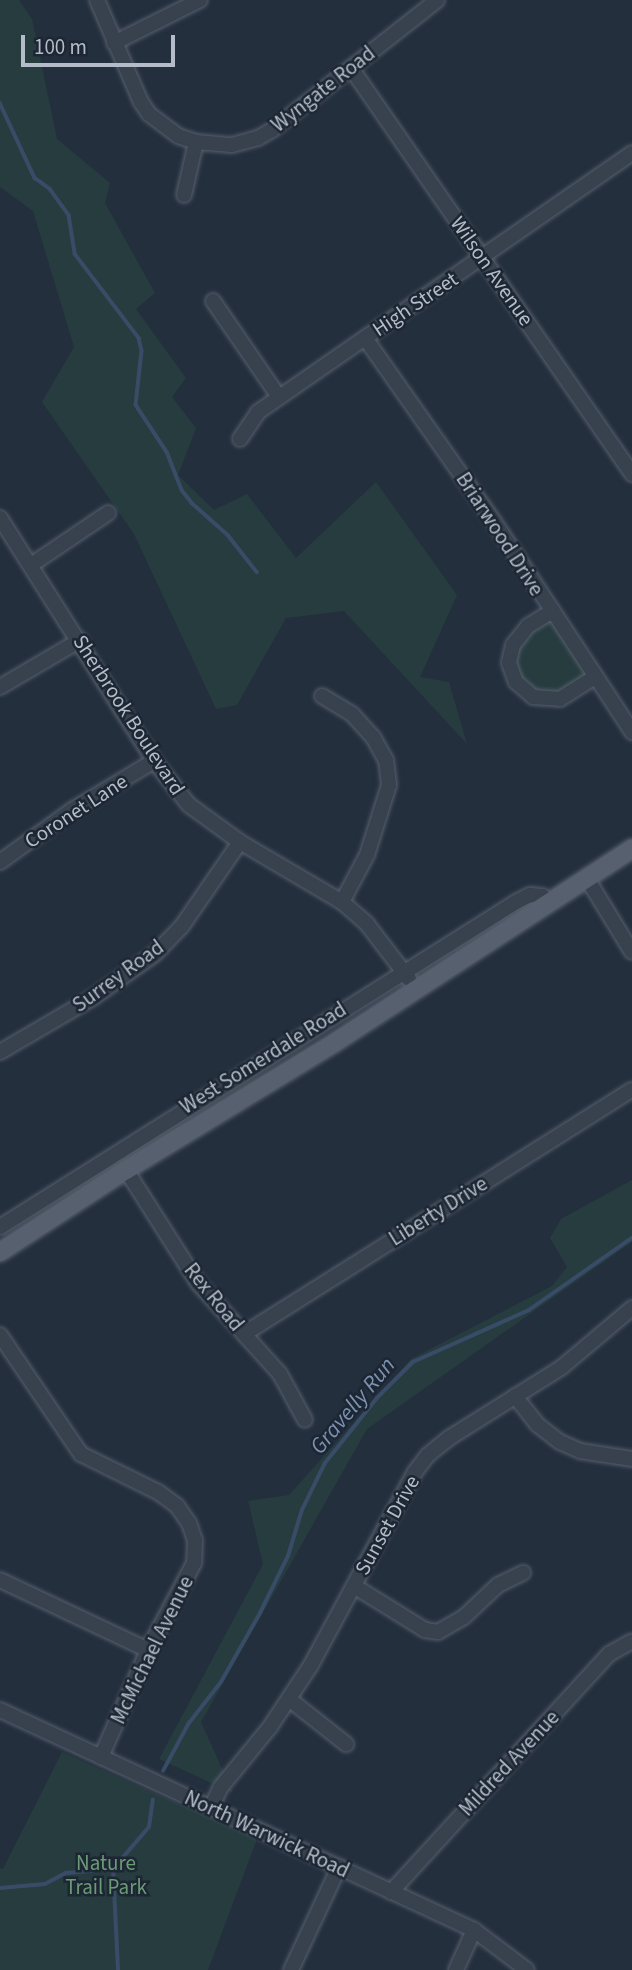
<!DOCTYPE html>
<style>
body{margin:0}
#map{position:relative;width:632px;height:1970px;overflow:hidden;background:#242f3e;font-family:"Source Sans 3",sans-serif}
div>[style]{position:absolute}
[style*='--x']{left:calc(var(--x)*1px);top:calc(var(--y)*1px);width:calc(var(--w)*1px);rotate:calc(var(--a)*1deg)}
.green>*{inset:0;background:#263c3f}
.stream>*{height:3.5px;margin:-1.75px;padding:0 1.75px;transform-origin:1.75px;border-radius:1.75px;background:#394c67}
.roads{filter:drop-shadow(0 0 2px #565f6c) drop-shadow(0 0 2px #565f6c)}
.minor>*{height:14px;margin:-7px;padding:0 7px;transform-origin:7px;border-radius:7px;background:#38414e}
.major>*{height:18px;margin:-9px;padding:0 9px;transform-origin:9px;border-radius:9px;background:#56606e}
span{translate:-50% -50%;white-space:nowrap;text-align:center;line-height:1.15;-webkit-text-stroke:5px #1d2633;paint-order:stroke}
.street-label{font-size:21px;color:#b4bcc9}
.park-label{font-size:21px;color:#6b9a76}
.water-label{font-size:23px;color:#7c92b1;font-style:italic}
.scale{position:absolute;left:21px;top:35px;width:154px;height:32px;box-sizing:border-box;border:4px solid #b4bcc9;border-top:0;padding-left:9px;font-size:21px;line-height:24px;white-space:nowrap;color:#b4bcc9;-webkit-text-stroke:5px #1d2633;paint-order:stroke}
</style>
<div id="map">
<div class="green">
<i style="clip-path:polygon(0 0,19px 0,32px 19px,57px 139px,110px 183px,105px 203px,155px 293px,136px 309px,186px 378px,172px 397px,196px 428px,178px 475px,214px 510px,247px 494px,296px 558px,376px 482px,457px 595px,420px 677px,449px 682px,467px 744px,344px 611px,286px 618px,237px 705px,216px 709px,134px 534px,42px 402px,74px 347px,33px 211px,0 187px)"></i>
<i style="clip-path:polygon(551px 612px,595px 677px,569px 694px,523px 692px,510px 653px)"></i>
<i style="clip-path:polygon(632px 1180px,632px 1242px,367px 1429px,201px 1722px,233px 1793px,159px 1759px,263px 1564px,248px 1501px,289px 1495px,411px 1359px,552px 1286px,567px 1267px,550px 1238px,561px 1219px)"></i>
<i style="clip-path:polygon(62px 1752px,257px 1839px,208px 1970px,0 1970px,0 1868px,3px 1869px)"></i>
</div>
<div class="stream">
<i style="--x:0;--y:103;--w:83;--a:65"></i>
<i style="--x:35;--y:178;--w:19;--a:36"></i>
<i style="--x:50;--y:189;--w:32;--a:54"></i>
<i style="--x:69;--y:215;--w:39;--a:81"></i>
<i style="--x:75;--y:254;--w:106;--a:52.7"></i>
<i style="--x:139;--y:338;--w:13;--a:77"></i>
<i style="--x:142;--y:351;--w:54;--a:96.3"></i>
<i style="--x:136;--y:405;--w:56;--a:56.6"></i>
<i style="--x:167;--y:452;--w:41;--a:68.5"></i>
<i style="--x:182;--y:490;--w:16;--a:52"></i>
<i style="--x:192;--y:503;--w:48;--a:41.6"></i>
<i style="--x:228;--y:535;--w:47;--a:51.9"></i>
<i style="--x:163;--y:1771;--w:55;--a:-61.6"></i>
<i style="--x:189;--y:1723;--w:52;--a:-52"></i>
<i style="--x:221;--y:1682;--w:79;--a:-60.5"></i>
<i style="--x:260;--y:1613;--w:64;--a:-63.8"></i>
<i style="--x:288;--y:1556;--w:48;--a:-73.1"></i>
<i style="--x:302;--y:1510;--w:52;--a:-63.9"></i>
<i style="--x:325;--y:1463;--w:83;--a:-51.3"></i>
<i style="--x:377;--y:1398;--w:51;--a:-45"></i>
<i style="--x:413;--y:1362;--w:127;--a:-24.1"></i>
<i style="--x:529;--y:1310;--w:126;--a:-35"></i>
<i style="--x:0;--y:1888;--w:45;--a:-5.1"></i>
<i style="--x:45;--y:1884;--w:24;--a:-28"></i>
<i style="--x:66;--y:1873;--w:47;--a:-4.9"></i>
<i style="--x:118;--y:1970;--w:101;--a:-92.8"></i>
<i style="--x:113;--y:1869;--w:55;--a:-49.4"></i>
<i style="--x:149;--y:1827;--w:27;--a:-82"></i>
</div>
<div class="roads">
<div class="minor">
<i style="--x:97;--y:0;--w:111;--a:66.7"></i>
<i style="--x:141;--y:102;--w:14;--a:56"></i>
<i style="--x:149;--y:114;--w:36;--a:37"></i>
<i style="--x:178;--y:136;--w:19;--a:18"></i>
<i style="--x:196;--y:142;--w:36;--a:5"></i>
<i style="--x:232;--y:145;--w:27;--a:-15"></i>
<i style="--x:258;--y:138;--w:16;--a:-30"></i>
<i style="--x:272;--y:130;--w:210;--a:-38.2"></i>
<i style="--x:114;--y:43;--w:96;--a:-26.6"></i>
<i style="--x:351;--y:68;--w:494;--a:55.3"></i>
<i style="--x:184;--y:195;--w:54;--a:-77.2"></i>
<i style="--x:213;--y:301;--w:116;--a:55.5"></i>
<i style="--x:365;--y:338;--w:223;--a:54.9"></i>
<i style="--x:493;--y:520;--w:254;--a:56.7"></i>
<i style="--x:240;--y:439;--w:32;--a:-56"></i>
<i style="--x:258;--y:412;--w:455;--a:-34.7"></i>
<i style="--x:0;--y:518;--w:288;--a:57.6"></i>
<i style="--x:154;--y:761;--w:56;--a:51.5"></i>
<i style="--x:189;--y:805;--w:63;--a:36"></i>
<i style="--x:240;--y:842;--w:118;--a:30.5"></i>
<i style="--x:342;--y:902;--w:33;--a:41"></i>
<i style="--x:367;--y:924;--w:69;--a:52.6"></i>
<i style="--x:31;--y:565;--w:93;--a:-34"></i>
<i style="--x:551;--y:612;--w:27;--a:149"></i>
<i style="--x:528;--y:626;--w:24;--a:128"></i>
<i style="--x:513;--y:645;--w:18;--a:103"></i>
<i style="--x:509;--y:663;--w:20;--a:70"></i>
<i style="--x:516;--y:682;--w:23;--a:41"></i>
<i style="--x:533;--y:697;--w:27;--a:4"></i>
<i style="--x:560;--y:699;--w:41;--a:-32.2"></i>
<i style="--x:0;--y:687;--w:93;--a:-30.4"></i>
<i style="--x:322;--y:696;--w:35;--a:31"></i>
<i style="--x:352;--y:714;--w:31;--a:48"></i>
<i style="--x:373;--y:737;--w:26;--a:61"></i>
<i style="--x:386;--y:760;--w:25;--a:83"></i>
<i style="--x:389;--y:785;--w:73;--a:107.4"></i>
<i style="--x:367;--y:855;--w:53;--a:118"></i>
<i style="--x:0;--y:862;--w:89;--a:-35.8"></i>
<i style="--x:72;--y:810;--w:96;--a:-30.9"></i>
<i style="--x:588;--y:880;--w:84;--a:58.6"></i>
<i style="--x:0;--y:1052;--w:109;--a:-30.3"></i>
<i style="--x:94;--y:997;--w:75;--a:-35.2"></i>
<i style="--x:155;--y:954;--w:39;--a:-46"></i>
<i style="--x:182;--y:926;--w:102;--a:-55.4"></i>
<i style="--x:126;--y:1170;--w:134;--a:57.5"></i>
<i style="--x:198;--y:1283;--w:122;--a:48"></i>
<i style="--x:280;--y:1374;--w:52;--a:61.5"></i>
<i style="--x:0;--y:1227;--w:610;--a:-32.2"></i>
<i style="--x:516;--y:902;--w:16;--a:-27"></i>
<i style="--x:530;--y:895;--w:12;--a:5"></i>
<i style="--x:542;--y:896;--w:12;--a:35"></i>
<i style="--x:244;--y:1334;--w:458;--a:-32.2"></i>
<i style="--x:0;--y:1335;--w:144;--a:55.8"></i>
<i style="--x:81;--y:1454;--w:86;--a:26.3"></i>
<i style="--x:158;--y:1492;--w:24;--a:36"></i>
<i style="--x:177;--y:1506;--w:21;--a:55"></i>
<i style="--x:189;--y:1523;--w:18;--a:71"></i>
<i style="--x:195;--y:1540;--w:23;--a:92"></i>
<i style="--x:194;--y:1563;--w:98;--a:117.9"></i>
<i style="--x:148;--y:1650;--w:117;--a:113.7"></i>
<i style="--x:515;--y:1396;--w:37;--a:52"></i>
<i style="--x:538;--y:1425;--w:28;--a:38"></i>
<i style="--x:560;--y:1442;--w:22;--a:24"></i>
<i style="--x:580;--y:1451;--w:53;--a:8.7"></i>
<i style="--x:0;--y:1580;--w:164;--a:25.3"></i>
<i style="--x:354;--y:1586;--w:84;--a:31.8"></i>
<i style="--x:425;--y:1630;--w:13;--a:9"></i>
<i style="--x:438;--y:1632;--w:30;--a:-30"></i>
<i style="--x:464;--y:1617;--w:47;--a:-43.3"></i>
<i style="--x:498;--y:1585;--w:28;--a:-26"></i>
<i style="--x:289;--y:1699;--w:73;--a:38.3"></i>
<i style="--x:0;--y:1710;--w:523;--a:24.9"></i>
<i style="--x:474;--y:1930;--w:66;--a:37"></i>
<i style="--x:211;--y:1808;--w:23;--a:-65"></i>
<i style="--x:221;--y:1787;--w:77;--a:-50.8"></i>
<i style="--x:270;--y:1727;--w:74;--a:-56.5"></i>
<i style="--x:311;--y:1665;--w:219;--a:-61.7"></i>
<i style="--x:415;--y:1472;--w:21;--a:-53"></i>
<i style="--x:428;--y:1455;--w:27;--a:-39"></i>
<i style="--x:449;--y:1438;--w:133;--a:-32.1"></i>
<i style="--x:562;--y:1367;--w:92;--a:-40.1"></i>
<i style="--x:391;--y:1892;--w:323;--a:-47.5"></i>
<i style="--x:609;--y:1654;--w:26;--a:-29"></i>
<i style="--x:291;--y:1970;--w:114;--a:-65"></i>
<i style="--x:456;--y:1970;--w:44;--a:-65.8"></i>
</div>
<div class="major">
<i style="--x:0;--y:1252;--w:150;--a:-33.1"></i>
<i style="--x:126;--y:1170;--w:244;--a:-31.4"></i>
<i style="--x:334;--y:1043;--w:356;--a:-33.1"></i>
</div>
</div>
<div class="street-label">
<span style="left:323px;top:89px;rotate:-38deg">Wyngate Road</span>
<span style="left:492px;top:271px;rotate:55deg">Wilson Avenue</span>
<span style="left:415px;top:304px;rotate:-34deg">High Street</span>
<span style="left:500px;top:534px;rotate:57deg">Briarwood Drive</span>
<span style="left:129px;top:715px;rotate:57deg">Sherbrook Boulevard</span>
<span style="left:76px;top:811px;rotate:-33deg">Coronet Lane</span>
<span style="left:118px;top:976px;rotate:-36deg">Surrey Road</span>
<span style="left:263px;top:1058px;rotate:-32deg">West Somerdale Road</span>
<span style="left:438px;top:1211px;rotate:-32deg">Liberty Drive</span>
<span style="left:214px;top:1297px;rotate:51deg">Rex Road</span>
<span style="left:387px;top:1525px;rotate:-61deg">Sunset Drive</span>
<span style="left:152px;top:1650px;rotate:-64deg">McMichael Avenue</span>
<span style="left:509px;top:1763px;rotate:-47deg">Mildred Avenue</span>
<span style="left:267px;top:1834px;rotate:25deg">North Warwick Road</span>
</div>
<div class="park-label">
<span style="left:106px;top:1875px">Nature<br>Trail Park</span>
</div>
<div class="water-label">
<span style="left:353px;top:1406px;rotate:-50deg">Gravelly Run</span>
</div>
<div class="scale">100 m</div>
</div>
